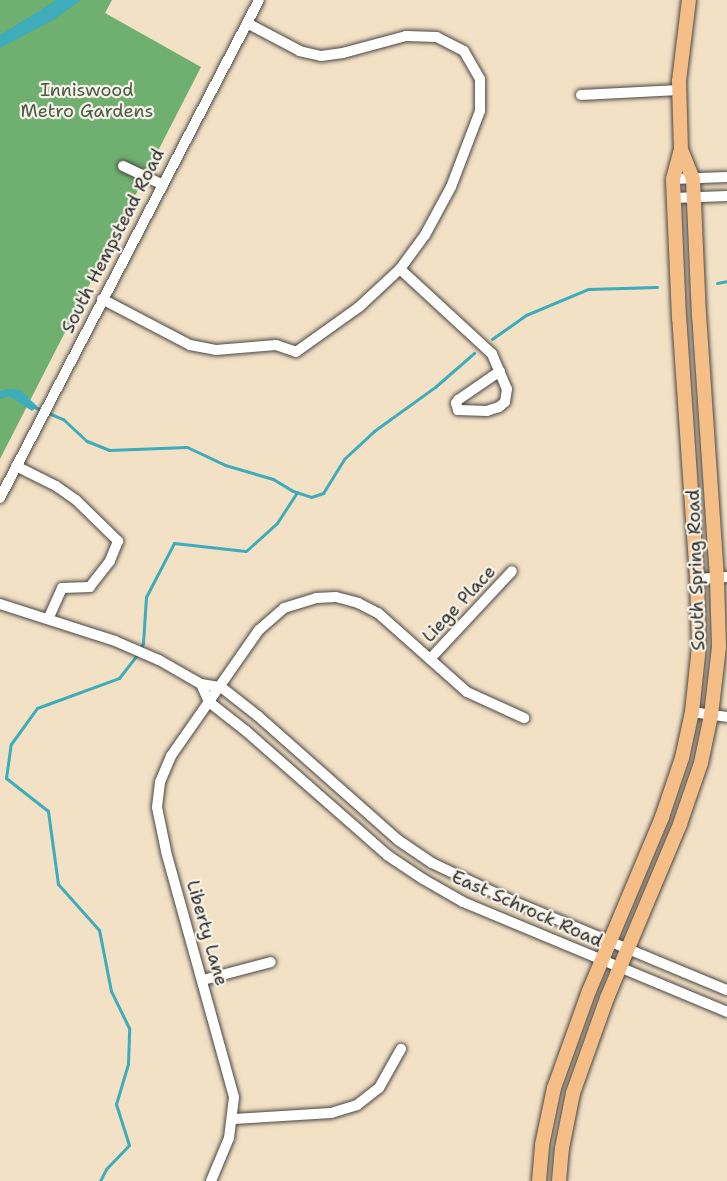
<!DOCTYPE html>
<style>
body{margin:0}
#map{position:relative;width:727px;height:1181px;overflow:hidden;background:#f3e1c6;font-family:"Shantell Sans",sans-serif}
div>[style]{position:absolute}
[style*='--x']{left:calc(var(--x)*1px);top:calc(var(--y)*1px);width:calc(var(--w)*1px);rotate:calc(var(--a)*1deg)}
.forest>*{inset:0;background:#6faf70}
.water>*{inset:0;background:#3dacbb}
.stream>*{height:3px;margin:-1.5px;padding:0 1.5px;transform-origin:1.5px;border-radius:1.5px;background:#3dacbb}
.roads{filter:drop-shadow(0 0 2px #494642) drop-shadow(0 0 2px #494642)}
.minor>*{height:10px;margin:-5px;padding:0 5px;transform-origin:5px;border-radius:5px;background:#fff}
.major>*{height:14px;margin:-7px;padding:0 7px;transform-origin:7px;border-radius:7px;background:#f6be87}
span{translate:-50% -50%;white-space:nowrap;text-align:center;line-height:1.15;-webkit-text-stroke:4.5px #f7f3e8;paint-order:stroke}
.park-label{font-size:18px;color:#485b45}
.street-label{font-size:18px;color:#2b2b2b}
</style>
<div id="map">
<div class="forest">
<i style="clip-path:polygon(0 0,112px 0,105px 13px,201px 67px,0 459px)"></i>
</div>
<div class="water">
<i style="clip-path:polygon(57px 0,81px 0,53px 20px,0 48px,0 35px)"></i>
<i style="clip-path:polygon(7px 389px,20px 390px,37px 406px,32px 411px,9px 396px,0 399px,0 391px)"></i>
</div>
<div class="stream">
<i style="--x:717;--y:283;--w:10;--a:-11"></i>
<i style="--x:492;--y:339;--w:42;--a:-35.2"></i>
<i style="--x:526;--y:315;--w:67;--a:-22.8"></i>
<i style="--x:588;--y:289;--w:69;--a:-1.7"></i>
<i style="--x:32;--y:406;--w:34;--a:23"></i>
<i style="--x:63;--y:419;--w:33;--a:43"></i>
<i style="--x:87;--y:441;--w:24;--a:22"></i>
<i style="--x:109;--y:450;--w:78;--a:-2.2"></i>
<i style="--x:187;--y:447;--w:42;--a:25.3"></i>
<i style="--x:225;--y:465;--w:50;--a:16.3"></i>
<i style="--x:273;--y:479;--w:23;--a:31"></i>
<i style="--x:293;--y:491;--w:19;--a:18"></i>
<i style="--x:311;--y:497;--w:13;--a:-18"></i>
<i style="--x:323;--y:493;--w:40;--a:-58"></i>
<i style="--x:344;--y:459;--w:41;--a:-43"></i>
<i style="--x:374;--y:431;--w:75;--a:-35.8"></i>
<i style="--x:435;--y:387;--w:52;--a:-41.1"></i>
<i style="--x:140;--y:649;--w:7;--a:-63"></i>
<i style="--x:143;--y:643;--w:46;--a:-86.3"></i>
<i style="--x:146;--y:597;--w:61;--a:-62.6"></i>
<i style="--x:174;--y:543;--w:72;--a:6.3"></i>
<i style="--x:246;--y:551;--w:42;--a:-42.1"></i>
<i style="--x:277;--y:523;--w:37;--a:-57"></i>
<i style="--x:100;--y:1181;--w:13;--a:-63"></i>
<i style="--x:106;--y:1169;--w:33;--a:-46"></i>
<i style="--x:129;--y:1145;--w:43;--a:-107.6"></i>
<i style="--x:116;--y:1104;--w:42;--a:-73.3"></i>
<i style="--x:128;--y:1064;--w:36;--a:-88"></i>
<i style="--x:129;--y:1028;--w:41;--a:-115.9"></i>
<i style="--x:111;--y:991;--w:62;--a:-101.1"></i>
<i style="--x:99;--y:930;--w:62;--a:-131.7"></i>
<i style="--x:58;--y:884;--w:74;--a:-97.8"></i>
<i style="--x:48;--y:811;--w:53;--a:-141.8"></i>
<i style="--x:6;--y:778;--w:34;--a:-82"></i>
<i style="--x:11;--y:744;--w:44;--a:-54.2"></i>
<i style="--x:37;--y:708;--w:87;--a:-20.1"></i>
<i style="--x:119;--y:678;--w:29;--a:-52"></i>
</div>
<div class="roads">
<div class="minor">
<i style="--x:581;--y:95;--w:98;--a:-2.9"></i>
<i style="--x:123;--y:166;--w:42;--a:25.3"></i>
<i style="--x:673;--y:179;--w:54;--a:-2.1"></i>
<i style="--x:674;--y:198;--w:53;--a:-2.2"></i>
<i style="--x:400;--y:269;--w:125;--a:42.7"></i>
<i style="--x:492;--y:354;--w:38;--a:67"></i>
<i style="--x:507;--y:389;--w:13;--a:99"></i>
<i style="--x:505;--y:402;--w:8;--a:140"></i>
<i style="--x:499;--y:407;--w:13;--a:162"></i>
<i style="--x:487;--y:411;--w:29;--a:-178"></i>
<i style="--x:458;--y:410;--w:7;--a:-106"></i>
<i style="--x:456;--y:403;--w:4;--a:-56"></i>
<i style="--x:458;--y:400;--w:51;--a:-34.6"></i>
<i style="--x:102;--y:299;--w:99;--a:27.6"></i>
<i style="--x:190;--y:345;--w:26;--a:11"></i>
<i style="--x:216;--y:350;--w:60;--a:-4.8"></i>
<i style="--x:276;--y:345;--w:21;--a:19"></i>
<i style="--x:296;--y:352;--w:77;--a:-35.5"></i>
<i style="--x:359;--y:307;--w:56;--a:-42.8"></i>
<i style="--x:400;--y:269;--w:42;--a:-53.7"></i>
<i style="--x:425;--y:235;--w:55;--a:-61.6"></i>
<i style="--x:451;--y:187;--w:81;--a:-69.1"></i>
<i style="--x:480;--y:111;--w:32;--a:-90"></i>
<i style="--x:480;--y:79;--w:32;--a:-120"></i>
<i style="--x:464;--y:51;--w:30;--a:-153"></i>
<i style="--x:437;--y:37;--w:31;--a:-178"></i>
<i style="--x:406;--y:36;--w:65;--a:164.9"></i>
<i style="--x:343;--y:53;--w:22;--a:172"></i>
<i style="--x:321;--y:56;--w:22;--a:-167"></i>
<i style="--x:300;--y:51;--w:60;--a:-152.2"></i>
<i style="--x:16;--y:466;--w:45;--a:26.6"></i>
<i style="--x:56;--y:486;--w:24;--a:35"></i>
<i style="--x:76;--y:500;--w:59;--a:44.3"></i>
<i style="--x:118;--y:541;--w:22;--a:112"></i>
<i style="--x:110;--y:561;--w:33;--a:128"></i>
<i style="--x:90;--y:587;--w:28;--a:178"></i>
<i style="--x:62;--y:588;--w:34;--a:114"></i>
<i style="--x:0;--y:498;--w:561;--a:-62.52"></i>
<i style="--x:697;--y:579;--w:30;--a:-4"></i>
<i style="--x:0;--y:604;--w:121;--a:17.8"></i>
<i style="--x:115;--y:641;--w:48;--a:23.4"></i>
<i style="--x:159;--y:660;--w:48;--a:29.7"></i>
<i style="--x:201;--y:684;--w:20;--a:9"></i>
<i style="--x:221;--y:687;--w:47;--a:38.1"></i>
<i style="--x:258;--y:716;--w:187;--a:41.5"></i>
<i style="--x:398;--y:840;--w:41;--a:34.1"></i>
<i style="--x:432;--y:863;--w:84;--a:25.3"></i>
<i style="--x:508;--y:899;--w:237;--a:22.6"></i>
<i style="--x:430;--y:659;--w:120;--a:-47"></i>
<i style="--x:201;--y:684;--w:20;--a:66"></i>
<i style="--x:209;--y:702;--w:47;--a:38.1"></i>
<i style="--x:246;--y:731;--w:188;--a:41.3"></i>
<i style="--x:387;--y:855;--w:43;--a:33.7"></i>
<i style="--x:423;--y:879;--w:46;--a:29.9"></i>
<i style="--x:463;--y:902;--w:286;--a:22.6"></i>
<i style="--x:692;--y:712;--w:35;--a:8"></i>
<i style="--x:203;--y:980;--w:70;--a:-14.8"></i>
<i style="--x:234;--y:1119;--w:97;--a:-3.5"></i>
<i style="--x:331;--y:1113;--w:27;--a:-17"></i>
<i style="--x:357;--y:1105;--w:28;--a:-38"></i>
<i style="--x:379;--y:1088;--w:45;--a:-60.6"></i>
<i style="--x:211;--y:1181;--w:47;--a:-67.3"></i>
<i style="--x:229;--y:1138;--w:41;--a:-83"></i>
<i style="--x:234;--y:1097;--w:255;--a:-105.5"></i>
<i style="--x:166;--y:851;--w:45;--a:-101.6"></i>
<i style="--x:157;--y:807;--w:25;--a:-83"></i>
<i style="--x:160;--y:782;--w:28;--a:-67"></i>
<i style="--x:171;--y:756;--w:154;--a:-55.1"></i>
<i style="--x:259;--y:630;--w:33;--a:-41"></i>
<i style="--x:284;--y:608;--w:34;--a:-17"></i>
<i style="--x:316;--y:598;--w:20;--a:-3"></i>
<i style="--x:336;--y:597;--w:23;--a:15"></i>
<i style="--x:358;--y:603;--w:22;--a:27"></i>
<i style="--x:378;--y:613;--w:119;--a:41.6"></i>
<i style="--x:467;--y:692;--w:63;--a:24.5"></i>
</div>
<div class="major">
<i style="--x:539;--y:1181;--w:36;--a:-85"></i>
<i style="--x:542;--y:1145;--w:58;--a:-78.1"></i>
<i style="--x:554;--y:1088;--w:103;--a:-70.2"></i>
<i style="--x:589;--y:991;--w:189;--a:-67.2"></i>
<i style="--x:662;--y:817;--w:62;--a:-71.3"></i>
<i style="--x:682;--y:758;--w:47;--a:-77.7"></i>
<i style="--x:692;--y:712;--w:66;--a:-83.9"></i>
<i style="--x:699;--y:646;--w:67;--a:-91.7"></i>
<i style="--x:697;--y:579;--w:262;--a:-93.9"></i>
<i style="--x:679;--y:318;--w:139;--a:-92.5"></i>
<i style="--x:673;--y:179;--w:30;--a:-75"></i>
<i style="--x:681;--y:150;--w:69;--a:-91.7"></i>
<i style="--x:679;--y:81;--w:82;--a:-83"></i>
<i style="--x:559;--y:1181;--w:33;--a:-85"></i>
<i style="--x:562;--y:1148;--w:56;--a:-78.7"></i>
<i style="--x:573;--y:1093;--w:101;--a:-70.3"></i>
<i style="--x:607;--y:998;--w:189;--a:-67.2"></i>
<i style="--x:680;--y:824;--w:65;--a:-71"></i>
<i style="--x:701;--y:763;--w:49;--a:-78.2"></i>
<i style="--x:711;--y:715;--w:68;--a:-83.3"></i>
<i style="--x:719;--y:647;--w:69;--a:-91.7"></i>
<i style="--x:717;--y:578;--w:262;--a:-93.9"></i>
<i style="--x:699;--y:317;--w:138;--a:-92.5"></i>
<i style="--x:693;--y:179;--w:31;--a:-112"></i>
</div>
</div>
<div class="park-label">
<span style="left:87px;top:101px">Inniswood<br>Metro Gardens</span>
</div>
<div class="street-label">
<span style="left:113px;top:241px;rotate:-63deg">South Hempstead Road</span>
<span style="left:696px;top:570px;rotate:-92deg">South Spring Road</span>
<span style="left:459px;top:604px;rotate:-47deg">Liege Place</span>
<span style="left:527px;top:909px;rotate:24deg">East Schrock Road</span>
<span style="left:207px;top:933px;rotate:74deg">Liberty Lane</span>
</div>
</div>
